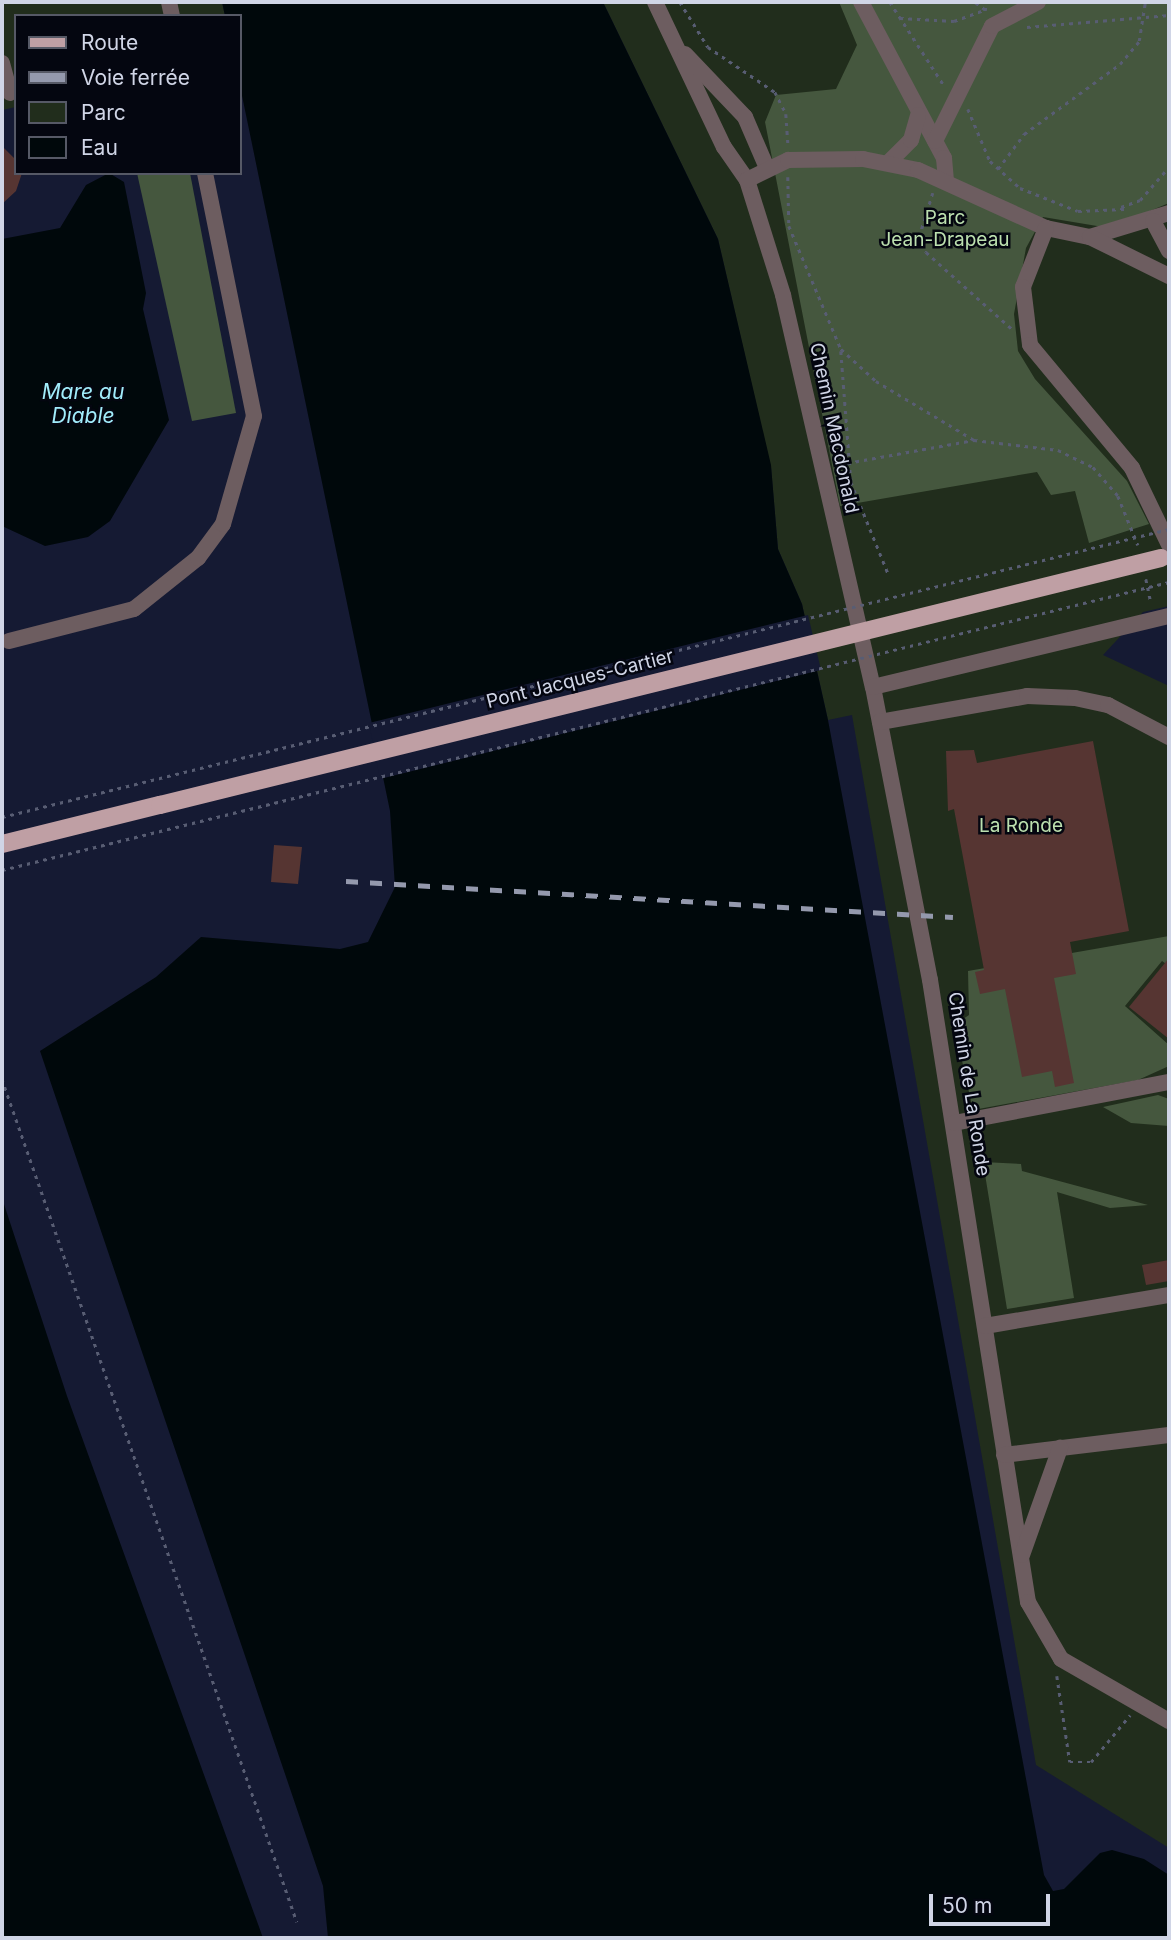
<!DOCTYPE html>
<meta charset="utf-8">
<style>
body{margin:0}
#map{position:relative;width:1171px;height:1940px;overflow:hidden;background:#151a33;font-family:Inter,sans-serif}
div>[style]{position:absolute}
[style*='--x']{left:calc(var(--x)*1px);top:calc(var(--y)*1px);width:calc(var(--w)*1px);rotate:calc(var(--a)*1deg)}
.green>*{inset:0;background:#212d1c}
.forest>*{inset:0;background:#45573e}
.water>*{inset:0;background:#00080b}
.pier>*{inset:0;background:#151a33}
.building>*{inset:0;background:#563532}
.path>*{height:2.5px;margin-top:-1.25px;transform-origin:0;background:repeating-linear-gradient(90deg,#585d73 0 3.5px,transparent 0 8.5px)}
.minor>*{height:16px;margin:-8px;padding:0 8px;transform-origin:8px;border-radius:8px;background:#6d5d60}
.major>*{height:18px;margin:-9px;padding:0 9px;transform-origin:9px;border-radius:9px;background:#bf9fa4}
.rail>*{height:5px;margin-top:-2.5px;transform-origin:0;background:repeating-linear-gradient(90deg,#9499ad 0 12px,transparent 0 24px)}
.path-bridge>*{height:2.5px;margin-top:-1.25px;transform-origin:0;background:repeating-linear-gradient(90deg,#585d73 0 3.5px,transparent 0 8.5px)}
.major-bridge>*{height:18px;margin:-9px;padding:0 9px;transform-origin:9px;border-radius:9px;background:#bf9fa4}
span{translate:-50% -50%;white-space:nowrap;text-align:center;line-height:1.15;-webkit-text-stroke:5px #040610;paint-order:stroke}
.park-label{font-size:19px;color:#bce0af}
.street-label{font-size:19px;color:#d0d5e6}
.water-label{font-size:21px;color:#a1ecfb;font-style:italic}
.frame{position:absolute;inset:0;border:4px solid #d0d5e6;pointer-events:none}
.legend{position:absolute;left:14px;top:14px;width:228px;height:161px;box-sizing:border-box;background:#040610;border:2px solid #565966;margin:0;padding:9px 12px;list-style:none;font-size:21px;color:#d0d5e6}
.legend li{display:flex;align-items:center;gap:14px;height:35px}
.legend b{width:35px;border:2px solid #565966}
.scale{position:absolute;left:929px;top:1894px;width:121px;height:32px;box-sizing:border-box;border:4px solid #d0d5e6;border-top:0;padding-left:9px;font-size:21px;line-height:24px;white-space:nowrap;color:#d0d5e6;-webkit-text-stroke:5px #040610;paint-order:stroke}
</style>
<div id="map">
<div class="green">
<i style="clip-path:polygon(2px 2px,222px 2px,225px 16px,16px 16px,16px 107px,2px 110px)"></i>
<i style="clip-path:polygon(603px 2px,1169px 2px,1169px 606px,1143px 612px,1103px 655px,1169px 686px,1169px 1848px,1036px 1765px,852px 715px,828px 720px,802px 604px,778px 549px,771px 468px,718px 239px)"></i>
</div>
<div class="forest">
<i style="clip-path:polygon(839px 2px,1169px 2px,1169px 203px,1109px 228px,1043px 217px,1026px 248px,1014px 314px,1018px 351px,1035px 379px,1127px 481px,1149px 524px,1089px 543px,1075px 491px,1051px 495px,1037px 472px,840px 506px,765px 122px,776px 95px,836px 89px,857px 45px)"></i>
<i style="clip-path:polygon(137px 173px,190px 173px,236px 413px,192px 421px)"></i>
<i style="clip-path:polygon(1169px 936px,1169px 966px,1162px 961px,1125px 1006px,1169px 1045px,1169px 1066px,1138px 1080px,973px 1110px,954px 1025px,969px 1015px,968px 971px)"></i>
<i style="clip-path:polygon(1158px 1095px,1169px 1099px,1169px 1126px,1131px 1123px,1103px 1107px)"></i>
<i style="clip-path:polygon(983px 1162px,1021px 1164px,1022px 1171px,1148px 1205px,1110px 1208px,1057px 1192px,1074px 1298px,1007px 1309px)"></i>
</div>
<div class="water">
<i style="clip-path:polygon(222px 2px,603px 2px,718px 239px,771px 465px,778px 549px,802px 604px,828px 720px,1044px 1875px,1053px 1891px,1064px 1889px,1100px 1853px,1112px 1850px,1144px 1859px,1169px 1875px,1169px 1938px,328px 1938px,323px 1886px,40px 1051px,156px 977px,201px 937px,340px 949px,368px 942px,395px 887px,390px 811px,240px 86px,240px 16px,225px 16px)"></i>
<i style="clip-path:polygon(109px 173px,124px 182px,146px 293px,143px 309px,169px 420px,110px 521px,88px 537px,45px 546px,2px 526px,2px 239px,60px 228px,86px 185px)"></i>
<i style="clip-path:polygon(2px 1198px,67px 1396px,263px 1938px,2px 1938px)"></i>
</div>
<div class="pier">
<i style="clip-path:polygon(808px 615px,821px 670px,380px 779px,369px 723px)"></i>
</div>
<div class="building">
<i style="clip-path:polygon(2px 146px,16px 160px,16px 173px,22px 173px,16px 191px,2px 204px)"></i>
<i style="clip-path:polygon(1093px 741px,1129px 931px,1070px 942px,1076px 974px,1054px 978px,1074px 1083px,1055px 1087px,1052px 1071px,1022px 1077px,1005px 989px,980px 994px,975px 972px,984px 970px,954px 809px,948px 811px,946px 751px,974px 750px,977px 763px)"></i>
<i style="clip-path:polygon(274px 845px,302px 847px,298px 884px,271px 882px)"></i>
<i style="clip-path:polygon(1169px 958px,1169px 1039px,1129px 1007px)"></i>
<i style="clip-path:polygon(1169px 1260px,1169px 1281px,1146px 1285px,1142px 1265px)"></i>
</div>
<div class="path">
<i style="--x:680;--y:2;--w:53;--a:58.1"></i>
<i style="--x:708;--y:47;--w:81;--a:33.9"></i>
<i style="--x:775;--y:92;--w:25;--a:63"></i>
<i style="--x:786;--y:114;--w:32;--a:86"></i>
<i style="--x:890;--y:2;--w:101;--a:57.1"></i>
<i style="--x:985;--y:11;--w:9;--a:-84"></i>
<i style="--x:900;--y:18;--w:54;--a:3.2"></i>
<i style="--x:954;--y:21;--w:33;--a:-20"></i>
<i style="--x:985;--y:10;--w:14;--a:-144"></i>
<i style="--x:1027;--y:27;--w:143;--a:-4.8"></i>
<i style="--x:968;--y:109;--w:56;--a:67.1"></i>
<i style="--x:990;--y:161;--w:40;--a:42"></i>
<i style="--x:1020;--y:188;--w:62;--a:21.6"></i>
<i style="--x:1078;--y:211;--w:46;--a:-2.5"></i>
<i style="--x:998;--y:169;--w:44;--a:-53.4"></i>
<i style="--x:1024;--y:134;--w:119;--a:-36.1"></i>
<i style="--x:1120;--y:64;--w:30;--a:-50"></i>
<i style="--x:1139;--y:41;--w:39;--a:-81"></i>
<i style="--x:788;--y:177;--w:49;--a:88.8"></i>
<i style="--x:789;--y:226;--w:134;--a:67.1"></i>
<i style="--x:841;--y:349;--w:47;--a:42.4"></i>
<i style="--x:876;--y:381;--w:114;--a:31"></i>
<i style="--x:974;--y:440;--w:85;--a:6.8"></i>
<i style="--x:1058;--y:450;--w:39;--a:26"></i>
<i style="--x:1093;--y:467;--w:38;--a:49"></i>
<i style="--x:1118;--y:496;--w:53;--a:67.8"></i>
<i style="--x:933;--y:193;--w:44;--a:107.2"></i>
<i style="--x:920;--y:235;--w:18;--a:71"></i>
<i style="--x:926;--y:252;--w:115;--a:41.8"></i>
<i style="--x:1121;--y:207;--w:20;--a:-20"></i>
<i style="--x:1140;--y:200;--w:44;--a:-48.7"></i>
<i style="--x:841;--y:351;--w:131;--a:85.6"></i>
<i style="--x:851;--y:482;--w:98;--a:67.9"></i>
<i style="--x:847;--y:463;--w:129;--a:-10.3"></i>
<i style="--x:1146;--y:579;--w:25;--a:78"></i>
<i style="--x:2;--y:1079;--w:893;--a:70.71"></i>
<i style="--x:1057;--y:1676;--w:87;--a:81.4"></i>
<i style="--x:1070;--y:1762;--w:21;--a:0"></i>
<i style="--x:1091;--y:1762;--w:61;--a:-50.3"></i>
</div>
<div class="minor">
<i style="--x:169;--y:2;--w:14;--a:78"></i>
<i style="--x:655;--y:2;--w:161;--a:64.6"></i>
<i style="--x:724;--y:147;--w:40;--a:55.1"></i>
<i style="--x:747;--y:180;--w:121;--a:72.6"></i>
<i style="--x:783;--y:295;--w:402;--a:77.1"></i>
<i style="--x:873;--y:687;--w:298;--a:79"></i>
<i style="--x:930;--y:980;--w:630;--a:81.05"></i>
<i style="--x:1028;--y:1602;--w:66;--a:59.9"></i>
<i style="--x:1061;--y:1659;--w:125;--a:29.9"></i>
<i style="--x:861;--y:2;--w:177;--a:62"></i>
<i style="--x:944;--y:158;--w:23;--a:85"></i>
<i style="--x:685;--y:54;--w:87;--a:46.4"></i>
<i style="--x:745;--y:117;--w:56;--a:66.7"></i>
<i style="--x:2;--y:63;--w:31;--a:75"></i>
<i style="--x:935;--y:141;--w:128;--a:-63.6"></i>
<i style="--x:992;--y:26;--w:52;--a:-27.6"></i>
<i style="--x:889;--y:162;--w:31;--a:-45"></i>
<i style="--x:911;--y:140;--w:26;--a:-74"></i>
<i style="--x:747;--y:180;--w:46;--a:-26"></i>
<i style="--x:788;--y:160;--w:75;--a:-0.8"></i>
<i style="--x:863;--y:159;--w:56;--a:11.3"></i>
<i style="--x:918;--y:170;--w:141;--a:24.4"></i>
<i style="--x:1046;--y:228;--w:45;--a:11.6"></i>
<i style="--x:1090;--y:237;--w:83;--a:-16.9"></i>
<i style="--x:1153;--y:221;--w:34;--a:62"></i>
<i style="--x:1046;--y:228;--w:63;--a:111.3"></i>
<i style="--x:1023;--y:287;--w:58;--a:83.1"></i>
<i style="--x:1030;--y:345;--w:160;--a:50.3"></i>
<i style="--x:1132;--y:468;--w:85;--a:64.3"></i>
<i style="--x:1090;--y:237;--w:88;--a:26.3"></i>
<i style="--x:9;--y:641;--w:129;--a:-14.4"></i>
<i style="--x:134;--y:609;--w:82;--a:-38.6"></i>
<i style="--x:198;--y:558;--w:42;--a:-53.7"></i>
<i style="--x:223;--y:524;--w:112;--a:-74"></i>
<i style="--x:254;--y:416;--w:248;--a:-101.4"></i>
<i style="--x:873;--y:687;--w:304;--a:-13.5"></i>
<i style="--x:880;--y:722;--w:149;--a:-10"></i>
<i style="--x:1027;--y:696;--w:48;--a:2.4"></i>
<i style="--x:1075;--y:698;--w:34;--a:12"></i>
<i style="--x:1108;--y:705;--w:69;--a:27.7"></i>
<i style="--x:954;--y:1123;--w:219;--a:-10.8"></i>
<i style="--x:985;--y:1326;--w:187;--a:-9.6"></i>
<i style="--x:1004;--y:1455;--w:166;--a:-6.9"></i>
<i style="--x:1022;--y:1555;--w:114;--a:-70.4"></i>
</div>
<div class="major">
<i style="--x:2;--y:844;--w:163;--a:-13.9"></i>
</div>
<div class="rail">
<i style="--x:346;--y:881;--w:608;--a:3.39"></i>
</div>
<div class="path-bridge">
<i style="--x:2;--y:817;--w:1202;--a:-13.86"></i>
<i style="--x:2;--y:870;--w:1202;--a:-13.86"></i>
</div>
<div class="major-bridge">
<i style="--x:160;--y:805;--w:1031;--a:-13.86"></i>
</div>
<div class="park-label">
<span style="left:945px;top:229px">Parc<br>Jean-Drapeau</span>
<span style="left:1021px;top:826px">La Ronde</span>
</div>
<div class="street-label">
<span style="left:834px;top:428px;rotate:78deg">Chemin Macdonald</span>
<span style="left:580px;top:679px;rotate:-14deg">Pont Jacques-Cartier</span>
<span style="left:969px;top:1084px;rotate:81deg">Chemin de La Ronde</span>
</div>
<div class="water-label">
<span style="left:83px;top:404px">Mare au<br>Diable</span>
</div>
<div class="frame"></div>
<ul class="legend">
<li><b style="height:9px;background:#bf9fa4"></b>Route</li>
<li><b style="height:9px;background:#9499ad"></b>Voie ferrée</li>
<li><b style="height:19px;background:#212d1c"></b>Parc</li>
<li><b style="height:19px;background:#00080b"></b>Eau</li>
</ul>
<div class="scale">50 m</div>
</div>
